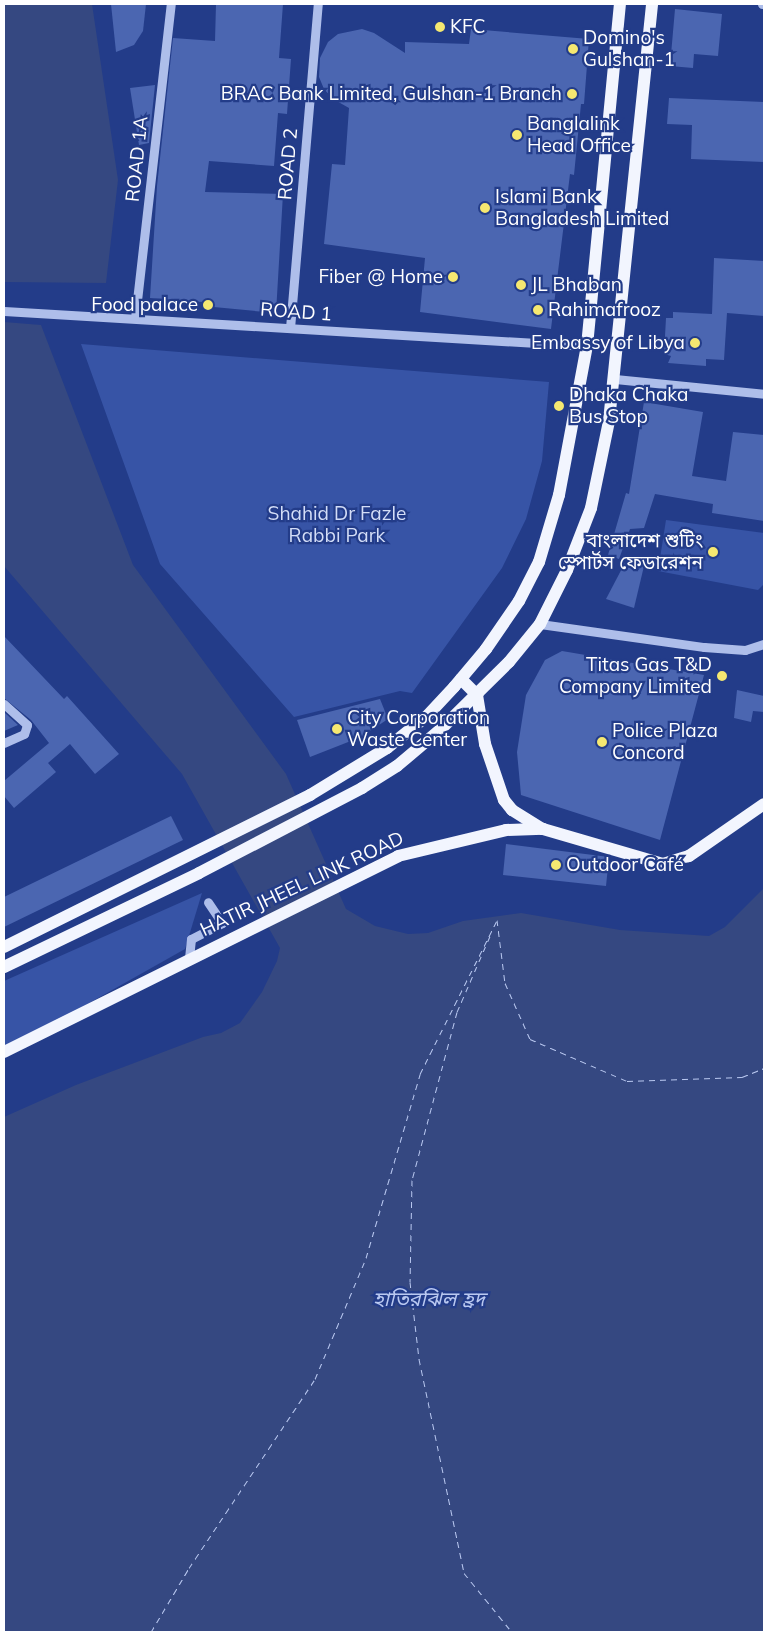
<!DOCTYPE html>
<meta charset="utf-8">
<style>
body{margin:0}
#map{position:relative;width:768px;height:1636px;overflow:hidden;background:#233c89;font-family:Mulish,"Noto Sans Bengali",sans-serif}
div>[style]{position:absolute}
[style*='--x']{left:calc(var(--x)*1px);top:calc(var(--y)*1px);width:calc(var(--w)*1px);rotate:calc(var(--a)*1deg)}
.green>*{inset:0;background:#3754a6}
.water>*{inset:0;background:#354881}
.ferry>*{height:1px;margin-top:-0.5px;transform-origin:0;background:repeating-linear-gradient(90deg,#bac9f1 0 6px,transparent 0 11px)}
.building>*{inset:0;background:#4b66b1}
.minor>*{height:9px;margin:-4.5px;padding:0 4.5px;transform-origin:4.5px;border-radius:4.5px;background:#aebeea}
.major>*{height:12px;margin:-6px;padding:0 6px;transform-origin:6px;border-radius:6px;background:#f2f5fe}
.dots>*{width:14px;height:14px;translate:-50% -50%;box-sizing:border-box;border:2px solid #233c89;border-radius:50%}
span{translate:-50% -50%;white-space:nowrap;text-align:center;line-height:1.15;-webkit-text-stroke:4.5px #233c89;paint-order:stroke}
.poi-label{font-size:19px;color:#fff}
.left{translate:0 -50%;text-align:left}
.right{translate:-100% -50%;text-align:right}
.street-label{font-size:19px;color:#fff}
.park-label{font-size:19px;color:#d3ddf7}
.water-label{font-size:20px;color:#bac9f1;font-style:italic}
.frame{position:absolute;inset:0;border:5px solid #fff;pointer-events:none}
</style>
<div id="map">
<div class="green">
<i style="clip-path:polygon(81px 344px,549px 382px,542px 461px,526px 519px,502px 568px,412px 693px,400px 691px,294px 717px,160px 564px)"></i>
<i style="clip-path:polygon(666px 520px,764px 533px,764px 584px,758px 590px,658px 571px)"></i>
<i style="clip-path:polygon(202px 893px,185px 949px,4px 1051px,4px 981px)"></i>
</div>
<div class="water">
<i style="clip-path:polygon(4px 4px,92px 4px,118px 180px,106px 283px,4px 282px)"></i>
<i style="clip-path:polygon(4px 322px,41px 325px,133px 565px,286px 774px,346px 909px,375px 926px,408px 934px,428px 933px,463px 921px,521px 913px,620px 930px,709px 936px,725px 927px,764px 888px,764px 1632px,4px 1632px,4px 1117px,76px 1085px,203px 1037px,221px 1033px,240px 1023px,262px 992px,277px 961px,280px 948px,182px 774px,4px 566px)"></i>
</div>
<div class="ferry">
<i style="--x:497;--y:920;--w:64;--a:82.8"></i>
<i style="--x:505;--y:983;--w:61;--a:65.9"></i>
<i style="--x:530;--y:1039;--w:106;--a:23.4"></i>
<i style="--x:627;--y:1081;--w:115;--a:-2"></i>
<i style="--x:742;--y:1077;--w:24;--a:-22"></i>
<i style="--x:490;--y:936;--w:83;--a:113.5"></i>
<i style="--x:457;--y:1012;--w:174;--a:105"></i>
<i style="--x:412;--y:1180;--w:102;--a:91.1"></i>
<i style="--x:410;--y:1282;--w:78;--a:83.3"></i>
<i style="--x:419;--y:1359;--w:219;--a:78.1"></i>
<i style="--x:464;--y:1573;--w:76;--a:50.9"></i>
<i style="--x:151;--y:1632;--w:74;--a:-59.3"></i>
<i style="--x:189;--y:1568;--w:227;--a:-56.3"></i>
<i style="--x:315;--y:1379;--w:131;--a:-67.1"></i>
<i style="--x:366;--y:1258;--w:192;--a:-73.6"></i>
<i style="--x:420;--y:1074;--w:172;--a:-63.4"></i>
</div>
<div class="building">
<i style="clip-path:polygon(111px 4px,146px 4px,143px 31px,134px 45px,116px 52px)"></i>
<i style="clip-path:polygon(216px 4px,283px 4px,279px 58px,291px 59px,287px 114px,278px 113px,274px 166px,209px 161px,205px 192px,283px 194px,276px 313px,203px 306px,203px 302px,150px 298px,157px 186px,173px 38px,215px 41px)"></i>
<i style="clip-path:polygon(675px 9px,722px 14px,718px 56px,694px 54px,693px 68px,670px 66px)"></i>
<i style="clip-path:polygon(362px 29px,374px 33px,405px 53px,405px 42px,469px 44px,471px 29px,589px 39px,584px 104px,581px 104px,574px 175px,570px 174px,551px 329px,420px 312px,425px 258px,324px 244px,332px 164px,345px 165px,349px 108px,333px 99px,324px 89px,319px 77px,320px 58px,328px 42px,338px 34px)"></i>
<i style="clip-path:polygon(155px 85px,149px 143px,139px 145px,130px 88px)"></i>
<i style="clip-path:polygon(669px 98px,764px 102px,764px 162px,691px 159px,692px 125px,667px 124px)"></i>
<i style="clip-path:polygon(714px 258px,764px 261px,764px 316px,727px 313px,724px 360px,706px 359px,706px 366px,668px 363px,671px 356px,664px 354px,666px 318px,673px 318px,673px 312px,712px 314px)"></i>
<i style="clip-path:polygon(644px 402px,703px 412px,692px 476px,726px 481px,733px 432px,764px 435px,764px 521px,712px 513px,713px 504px,655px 494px,644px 528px,630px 529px,619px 559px,608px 555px,626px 493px,629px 494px)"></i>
<i style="clip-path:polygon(627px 559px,644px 566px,634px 608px,606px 599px)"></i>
<i style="clip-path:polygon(4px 636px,64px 699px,67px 696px,119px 754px,95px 774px,70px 744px,48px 763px,56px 772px,14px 808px,4px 796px,4px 781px,49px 743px,31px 720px,4px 698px)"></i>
<i style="clip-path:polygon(562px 651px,704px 675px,660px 840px,521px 795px,517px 752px,526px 695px,545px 660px)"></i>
<i style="clip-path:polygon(737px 690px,764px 696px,764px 712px,753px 711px,751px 722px,734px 718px)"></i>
<i style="clip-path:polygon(380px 699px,388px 719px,361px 737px,310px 757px,297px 720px)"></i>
<i style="clip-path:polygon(4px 712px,18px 725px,4px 731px)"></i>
<i style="clip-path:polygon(171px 816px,183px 840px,4px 927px,4px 897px)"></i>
<i style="clip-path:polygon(506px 844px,609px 857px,606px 886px,503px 875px)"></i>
</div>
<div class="minor">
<i style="--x:762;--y:4;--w:2;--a:0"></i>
<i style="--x:4;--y:311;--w:584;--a:3.44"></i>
<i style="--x:135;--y:318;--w:316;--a:-83.5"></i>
<i style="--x:290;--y:328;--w:325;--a:-85.1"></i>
<i style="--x:615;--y:379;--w:150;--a:5.7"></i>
<i style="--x:540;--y:624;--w:166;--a:8"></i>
<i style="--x:704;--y:647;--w:41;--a:4.2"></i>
<i style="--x:745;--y:650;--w:20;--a:-18"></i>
<i style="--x:4;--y:704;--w:31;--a:42"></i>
<i style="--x:27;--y:725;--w:9;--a:108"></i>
<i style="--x:24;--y:734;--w:22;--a:156"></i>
<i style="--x:189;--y:958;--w:19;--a:-84"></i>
<i style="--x:191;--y:939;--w:35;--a:-27"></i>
<i style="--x:222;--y:923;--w:25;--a:-124"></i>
</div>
<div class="major">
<i style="--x:461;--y:679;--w:23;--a:45"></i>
<i style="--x:477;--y:695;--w:50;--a:80.7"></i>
<i style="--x:485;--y:744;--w:59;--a:71.3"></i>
<i style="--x:504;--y:800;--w:13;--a:51"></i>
<i style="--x:512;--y:810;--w:36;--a:32"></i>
<i style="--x:4;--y:947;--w:342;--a:-26.4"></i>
<i style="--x:310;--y:795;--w:90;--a:-31.4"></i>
<i style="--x:387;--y:748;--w:51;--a:-38.7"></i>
<i style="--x:427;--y:716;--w:40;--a:-47"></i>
<i style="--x:454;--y:687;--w:50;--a:-49.9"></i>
<i style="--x:486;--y:649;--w:58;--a:-55.5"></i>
<i style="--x:519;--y:601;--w:44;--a:-62.9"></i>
<i style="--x:539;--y:562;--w:70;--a:-73.4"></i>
<i style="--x:559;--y:495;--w:152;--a:-79.4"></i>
<i style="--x:587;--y:346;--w:344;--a:-84.5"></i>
<i style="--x:4;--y:967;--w:216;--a:-25.7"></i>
<i style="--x:199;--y:873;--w:184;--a:-27.5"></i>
<i style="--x:362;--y:788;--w:41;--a:-32.2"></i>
<i style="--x:397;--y:766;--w:57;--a:-40.1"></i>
<i style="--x:441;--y:729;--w:95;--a:-44.6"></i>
<i style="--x:509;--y:662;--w:49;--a:-50.8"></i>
<i style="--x:540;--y:624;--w:60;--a:-63.4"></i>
<i style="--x:567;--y:570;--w:66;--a:-68.8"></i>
<i style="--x:591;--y:508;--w:89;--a:-78.3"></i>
<i style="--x:609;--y:421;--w:419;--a:-84.1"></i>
<i style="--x:4;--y:1052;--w:440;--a:-26.4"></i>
<i style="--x:398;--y:856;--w:111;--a:-13.5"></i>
<i style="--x:506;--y:830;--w:37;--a:-2"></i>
<i style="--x:543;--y:829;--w:125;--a:16.3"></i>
<i style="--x:663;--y:864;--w:27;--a:-17"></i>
<i style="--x:689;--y:856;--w:91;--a:-34.7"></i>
</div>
<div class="dots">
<i style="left:440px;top:27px;background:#f5e871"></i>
<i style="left:573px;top:49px;background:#f5e871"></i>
<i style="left:572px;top:94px;background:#f5e871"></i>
<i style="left:517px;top:135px;background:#f5e871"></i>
<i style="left:485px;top:208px;background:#f5e871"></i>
<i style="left:453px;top:277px;background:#f5e871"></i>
<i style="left:521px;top:285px;background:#f5e871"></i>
<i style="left:208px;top:305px;background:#f5e871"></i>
<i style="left:538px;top:310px;background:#f5e871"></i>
<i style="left:695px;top:343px;background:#f5e871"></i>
<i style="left:559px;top:406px;background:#f5e871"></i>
<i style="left:713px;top:552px;background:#f5e871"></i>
<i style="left:722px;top:676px;background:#f5e871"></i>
<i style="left:337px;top:729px;background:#f5e871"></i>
<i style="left:602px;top:742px;background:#f5e871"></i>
<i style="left:556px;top:865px;background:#f5e871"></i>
</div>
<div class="poi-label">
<span class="left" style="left:450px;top:27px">KFC</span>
<span class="left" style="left:583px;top:49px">Domino's<br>Gulshan-1</span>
<span class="right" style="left:562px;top:94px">BRAC Bank Limited, Gulshan-1 Branch</span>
<span class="left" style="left:527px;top:135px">Banglalink<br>Head Office</span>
<span class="left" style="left:495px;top:208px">Islami Bank<br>Bangladesh Limited</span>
<span class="right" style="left:443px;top:277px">Fiber @ Home</span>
<span class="left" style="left:531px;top:285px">JL Bhaban</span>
<span class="right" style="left:198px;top:305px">Food palace</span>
<span class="left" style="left:548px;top:310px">Rahimafrooz</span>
<span class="right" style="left:685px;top:343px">Embassy of Libya</span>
<span class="left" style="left:569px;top:406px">Dhaka Chaka<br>Bus Stop</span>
<span class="right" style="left:703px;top:552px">বাংলাদেশ শুটিং<br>স্পোর্টস ফেডারেশন</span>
<span class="right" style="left:712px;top:676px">Titas Gas T&amp;D<br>Company Limited</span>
<span class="left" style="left:347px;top:729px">City Corporation<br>Waste Center</span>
<span class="left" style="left:612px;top:742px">Police Plaza<br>Concord</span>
<span class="left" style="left:566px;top:865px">Outdoor Café</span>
</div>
<div class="street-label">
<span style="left:137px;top:159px;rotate:-84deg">ROAD 1A</span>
<span style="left:288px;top:164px;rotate:-85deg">ROAD 2</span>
<span style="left:296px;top:312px;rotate:4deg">ROAD 1</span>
<span style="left:302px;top:884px;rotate:-25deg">HATIR JHEEL LINK ROAD</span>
</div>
<div class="park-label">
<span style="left:337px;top:525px">Shahid Dr Fazle<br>Rabbi Park</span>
</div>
<div class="water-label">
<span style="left:429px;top:1298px">হাতিরঝিল হ্রদ</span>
</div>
<div class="frame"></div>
</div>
